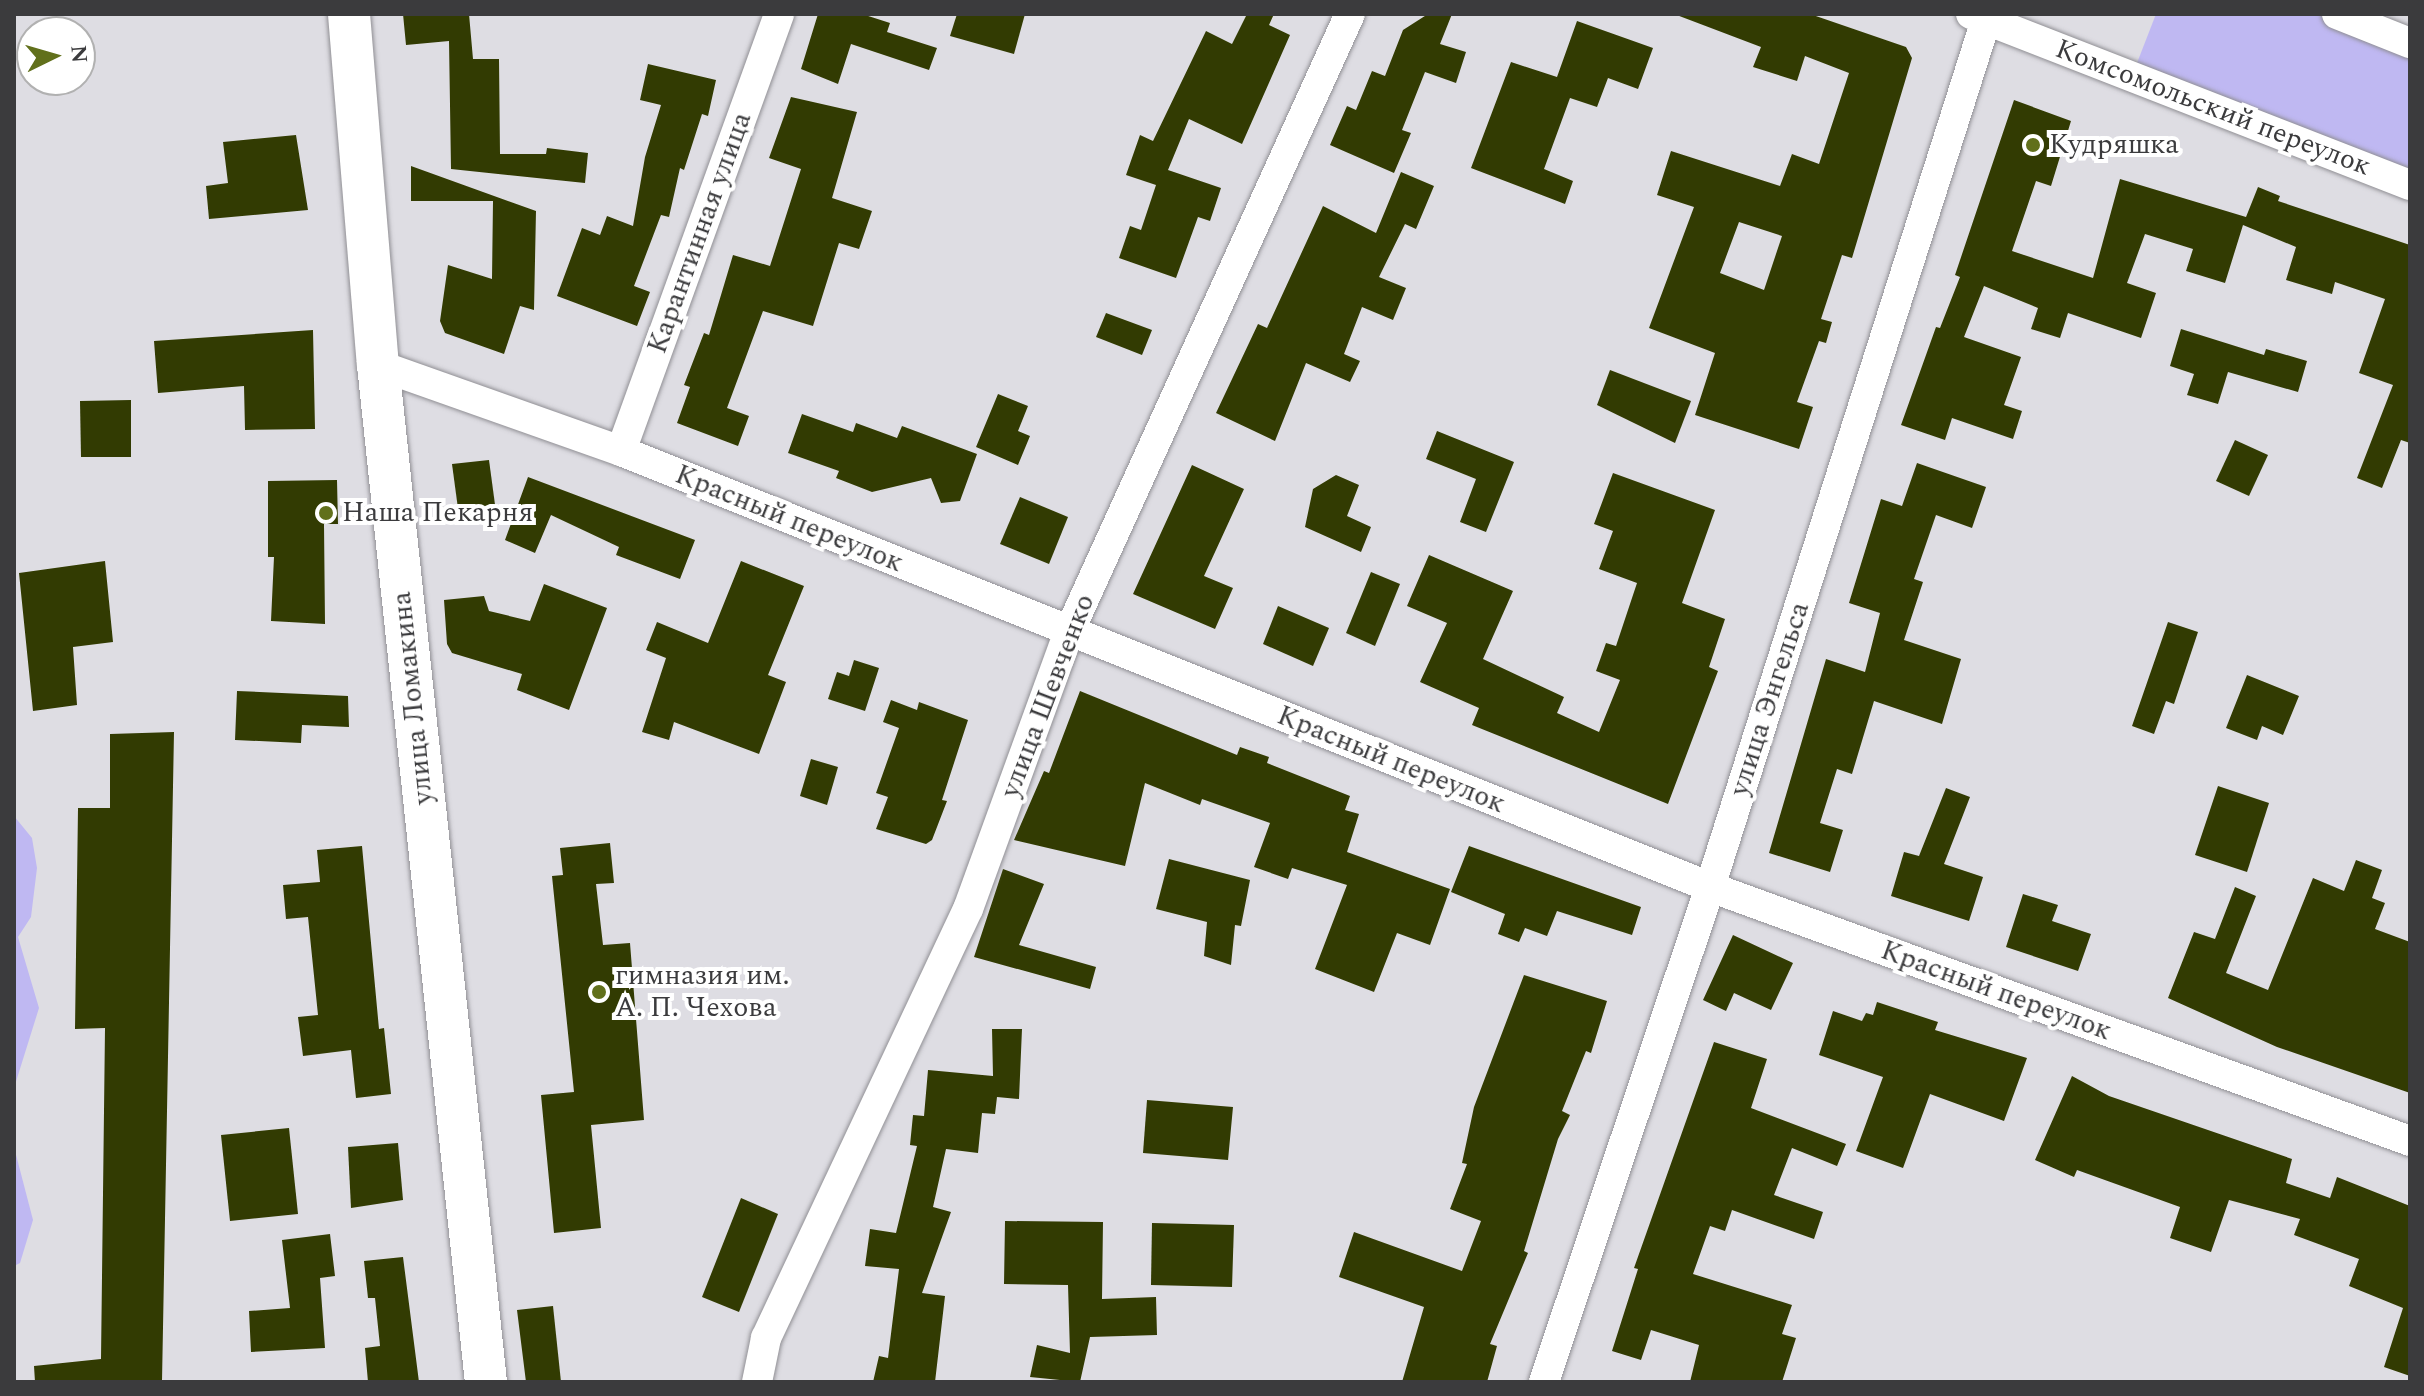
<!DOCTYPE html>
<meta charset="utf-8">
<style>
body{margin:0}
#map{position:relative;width:2424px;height:1396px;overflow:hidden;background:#dedde3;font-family:Spectral,serif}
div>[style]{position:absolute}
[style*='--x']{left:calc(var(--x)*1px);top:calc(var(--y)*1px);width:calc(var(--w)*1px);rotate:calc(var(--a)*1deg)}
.green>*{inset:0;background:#bfb8f2}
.building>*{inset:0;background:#323b02}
.roads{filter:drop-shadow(0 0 2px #908f94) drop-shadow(0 0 2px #908f94)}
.street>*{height:30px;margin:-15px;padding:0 15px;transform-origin:15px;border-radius:15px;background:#fff}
.secondary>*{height:42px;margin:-21px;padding:0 21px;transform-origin:21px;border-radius:21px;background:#fff}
.dots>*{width:22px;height:22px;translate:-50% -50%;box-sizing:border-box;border:4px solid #fff;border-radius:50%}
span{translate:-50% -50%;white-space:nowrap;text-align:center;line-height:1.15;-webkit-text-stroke:8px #fff;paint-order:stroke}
.street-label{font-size:28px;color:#3b3b3d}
.poi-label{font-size:28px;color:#3b3b3d}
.left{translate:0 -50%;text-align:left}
.frame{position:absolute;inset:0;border:16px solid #3b3b3d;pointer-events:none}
.north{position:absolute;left:16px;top:16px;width:80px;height:80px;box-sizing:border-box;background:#fff;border:2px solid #b1b1b1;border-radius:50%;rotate:85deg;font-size:22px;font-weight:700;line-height:32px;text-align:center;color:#3b3b3d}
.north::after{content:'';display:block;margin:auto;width:28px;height:36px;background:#61701b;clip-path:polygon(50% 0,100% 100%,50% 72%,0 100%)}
</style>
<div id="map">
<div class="green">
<i style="clip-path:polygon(2156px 14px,2316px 14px,2410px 51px,2410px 170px,2137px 63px)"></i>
<i style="clip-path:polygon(14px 816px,32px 838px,37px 868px,31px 917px,18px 937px,39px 1008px,14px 1088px)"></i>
<i style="clip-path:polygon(14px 1147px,33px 1220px,20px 1263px,14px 1266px)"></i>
</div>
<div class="building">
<i style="clip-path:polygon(403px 14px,469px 14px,473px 59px,499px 59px,500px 154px,546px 154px,547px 148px,588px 153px,585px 183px,451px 169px,449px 41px,406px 45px)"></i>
<i style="clip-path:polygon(818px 14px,862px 14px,890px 23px,887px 32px,937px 48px,929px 70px,851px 44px,838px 84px,801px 69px)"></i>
<i style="clip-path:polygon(957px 14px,1025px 14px,1014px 54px,950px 36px)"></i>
<i style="clip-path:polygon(1247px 14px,1274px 14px,1269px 25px,1290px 35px,1242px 144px,1189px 119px,1168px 170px,1221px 188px,1210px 221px,1198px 217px,1176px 278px,1119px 258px,1130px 226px,1141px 230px,1156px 185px,1126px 175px,1140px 135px,1153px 141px,1206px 31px,1232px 44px)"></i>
<i style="clip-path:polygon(1428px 14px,1452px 14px,1440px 44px,1466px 52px,1456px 83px,1425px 72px,1402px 130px,1411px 133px,1394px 173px,1330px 145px,1347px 106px,1356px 110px,1372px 71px,1385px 76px,1403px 30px)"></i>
<i style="clip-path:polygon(evenodd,1674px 14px,1810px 14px,1906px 47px,1912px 58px,1852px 258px,1842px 255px,1821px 319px,1832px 322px,1826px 343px,1819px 341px,1797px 402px,1813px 407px,1799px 449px,1695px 415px,1715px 353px,1649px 328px,1694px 207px,1657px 195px,1671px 151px,1780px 186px,1792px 154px,1819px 164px,1849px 73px,1805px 56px,1797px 81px,1753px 67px,1761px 47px,1674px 14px,1739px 222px,1782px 236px,1764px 290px,1720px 273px,1739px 222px)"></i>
<i style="clip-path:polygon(1577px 21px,1653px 48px,1638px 89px,1608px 78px,1597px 107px,1570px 98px,1544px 169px,1573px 181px,1565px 204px,1471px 168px,1511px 62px,1557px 77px)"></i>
<i style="clip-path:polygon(648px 64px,716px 80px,708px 116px,702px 114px,684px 170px,680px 168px,669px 217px,661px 215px,634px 286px,650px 292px,637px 326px,557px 296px,582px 228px,600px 235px,607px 216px,633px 226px,645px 157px,661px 105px,640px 100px)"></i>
<i style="clip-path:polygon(791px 97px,857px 112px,832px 198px,872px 211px,859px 249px,839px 243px,813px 326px,763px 311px,727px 408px,749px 416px,738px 446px,677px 423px,690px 387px,684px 385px,704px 333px,709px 335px,733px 255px,770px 266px,801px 169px,769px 158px)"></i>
<i style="clip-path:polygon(2014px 100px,2071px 121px,2051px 186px,2036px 181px,2012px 251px,2093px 278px,2120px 179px,2246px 217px,2258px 187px,2280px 196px,2278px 201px,2410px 245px,2410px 443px,2401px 440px,2382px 488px,2357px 478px,2393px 385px,2359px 373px,2385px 299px,2335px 282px,2332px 294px,2286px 280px,2296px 247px,2243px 225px,2225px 283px,2186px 271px,2193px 249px,2145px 234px,2127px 283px,2156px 293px,2141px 338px,2068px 313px,2060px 338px,2031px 329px,2038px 308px,1984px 286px,1964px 337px,2021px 357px,2004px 405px,2022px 411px,2013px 439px,1952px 418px,1945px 440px,1901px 425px,1936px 327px,1940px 328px,1960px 277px,1955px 275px)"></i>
<i style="clip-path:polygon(296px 135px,308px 210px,209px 219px,206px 186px,228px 183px,223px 142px)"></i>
<i style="clip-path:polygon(411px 166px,536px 211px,534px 310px,520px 306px,504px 354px,445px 333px,440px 321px,448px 265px,492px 279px,493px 201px,411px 201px)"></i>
<i style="clip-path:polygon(1401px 172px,1434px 186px,1416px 229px,1405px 224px,1379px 277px,1406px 288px,1393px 320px,1362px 307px,1344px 354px,1360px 361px,1350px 382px,1306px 363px,1275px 441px,1216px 413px,1258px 324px,1267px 328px,1323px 206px,1376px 233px)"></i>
<i style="clip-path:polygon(1106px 313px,1152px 330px,1142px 355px,1096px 337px)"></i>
<i style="clip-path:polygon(2181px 329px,2264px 355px,2266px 349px,2307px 361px,2298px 392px,2228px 372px,2218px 404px,2187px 395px,2194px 374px,2170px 366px)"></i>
<i style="clip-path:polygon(313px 330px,315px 429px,245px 430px,244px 386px,158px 393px,154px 341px)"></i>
<i style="clip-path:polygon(1610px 370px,1691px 401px,1675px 443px,1597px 405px)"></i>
<i style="clip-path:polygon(998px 394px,1028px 406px,1018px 431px,1030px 436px,1018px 465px,976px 447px)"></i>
<i style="clip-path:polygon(131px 400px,131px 457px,81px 457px,80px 401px)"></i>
<i style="clip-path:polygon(802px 414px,853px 432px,856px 423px,897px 438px,902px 426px,977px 454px,960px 501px,941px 503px,931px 478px,872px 492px,836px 478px,839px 471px,788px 453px)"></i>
<i style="clip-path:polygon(1437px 431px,1514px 462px,1486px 532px,1460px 522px,1476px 479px,1426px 459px)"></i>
<i style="clip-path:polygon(2235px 440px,2268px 455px,2249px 496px,2216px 481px)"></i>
<i style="clip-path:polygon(489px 460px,496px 512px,459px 516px,452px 464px)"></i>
<i style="clip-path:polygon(1917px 463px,1986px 487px,1972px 528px,1936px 515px,1914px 579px,1923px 582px,1904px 640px,1961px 659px,1942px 724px,1874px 701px,1852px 774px,1837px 769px,1820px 823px,1843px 830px,1830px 872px,1769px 853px,1826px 659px,1865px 672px,1880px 613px,1849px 603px,1881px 499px,1902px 506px)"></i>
<i style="clip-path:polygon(1192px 465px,1244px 489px,1204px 576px,1233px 588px,1215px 629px,1133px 594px)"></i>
<i style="clip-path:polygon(1613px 473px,1715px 510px,1682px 603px,1725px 619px,1709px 667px,1718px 671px,1668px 804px,1472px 725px,1479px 708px,1420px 682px,1447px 623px,1407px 606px,1429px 555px,1513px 591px,1483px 659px,1564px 697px,1557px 713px,1599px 732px,1620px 680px,1596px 671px,1606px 643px,1616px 646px,1637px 583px,1599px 569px,1613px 531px,1594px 524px)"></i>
<i style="clip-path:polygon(1336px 475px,1359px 485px,1347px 516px,1371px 527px,1361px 552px,1305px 527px,1313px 489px)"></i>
<i style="clip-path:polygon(528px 477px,695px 540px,680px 579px,616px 555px,619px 547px,551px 515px,535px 553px,505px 540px)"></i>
<i style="clip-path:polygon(337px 480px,338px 524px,324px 524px,325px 624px,271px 621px,274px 557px,268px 557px,268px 481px)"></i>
<i style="clip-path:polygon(1020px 497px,1068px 517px,1049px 564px,1000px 544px)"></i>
<i style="clip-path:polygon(105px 561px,113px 642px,73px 647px,77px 705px,33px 711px,19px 573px)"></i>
<i style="clip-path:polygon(741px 561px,804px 586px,768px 675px,786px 682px,759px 754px,674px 722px,669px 740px,642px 732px,666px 658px,646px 650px,657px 622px,708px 643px)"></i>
<i style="clip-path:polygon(1371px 572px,1400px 584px,1375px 646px,1346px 633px)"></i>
<i style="clip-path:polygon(544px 584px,607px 608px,569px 710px,517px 690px,522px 674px,452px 653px,447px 644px,444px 600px,484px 596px,489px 611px,530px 621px)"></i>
<i style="clip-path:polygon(1278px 606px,1329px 628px,1313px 666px,1263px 644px)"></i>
<i style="clip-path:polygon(2168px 622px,2198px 632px,2174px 704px,2166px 701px,2154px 734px,2132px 726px)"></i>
<i style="clip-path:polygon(854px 660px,879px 668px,865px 711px,828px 699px,837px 672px,849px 676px)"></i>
<i style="clip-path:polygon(2247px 675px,2299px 696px,2283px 735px,2262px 726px,2257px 740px,2226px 728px)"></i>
<i style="clip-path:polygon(237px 691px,348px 696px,349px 727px,302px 725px,301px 743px,235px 740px)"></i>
<i style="clip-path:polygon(1080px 691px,1237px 755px,1240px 747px,1269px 757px,1267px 763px,1350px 796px,1345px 810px,1359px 814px,1347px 852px,1450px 889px,1430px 945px,1397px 933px,1374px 992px,1315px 969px,1347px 885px,1292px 868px,1288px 879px,1254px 867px,1270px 823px,1202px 799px,1200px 805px,1145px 783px,1125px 866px,1014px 840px,1044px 771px,1049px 773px)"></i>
<i style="clip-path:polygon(891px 700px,917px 710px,919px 702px,968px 720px,942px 800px,947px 801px,932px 840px,926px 844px,876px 829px,888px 797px,876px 793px,899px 728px,883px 722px)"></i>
<i style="clip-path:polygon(174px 732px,162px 1382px,35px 1382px,34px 1366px,101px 1359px,105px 1028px,75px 1029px,78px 808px,110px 808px,110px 734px)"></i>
<i style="clip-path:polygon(811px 759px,838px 767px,827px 805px,800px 796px)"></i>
<i style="clip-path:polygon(2218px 786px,2269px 803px,2247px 872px,2195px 855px)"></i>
<i style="clip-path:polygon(1946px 788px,1970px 797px,1944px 864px,1983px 877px,1969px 921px,1891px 896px,1904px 852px,1919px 856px)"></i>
<i style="clip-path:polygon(610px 843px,614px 883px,596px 884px,603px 945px,630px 943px,644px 1120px,591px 1125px,601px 1228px,554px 1233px,541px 1095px,574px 1092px,552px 876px,563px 875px,560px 848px)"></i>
<i style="clip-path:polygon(362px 846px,379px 1029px,384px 1028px,391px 1094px,356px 1098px,351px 1050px,303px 1056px,298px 1017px,318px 1015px,308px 917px,286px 919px,283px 885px,320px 882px,317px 850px)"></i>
<i style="clip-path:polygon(1469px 846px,1641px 907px,1632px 935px,1557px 911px,1547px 936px,1525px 928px,1519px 942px,1498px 934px,1505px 914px,1451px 892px)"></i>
<i style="clip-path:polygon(1169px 859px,1250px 880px,1241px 926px,1235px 925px,1231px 965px,1204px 956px,1207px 922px,1156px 909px)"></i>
<i style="clip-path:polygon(2356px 860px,2382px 870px,2372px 898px,2385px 903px,2375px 929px,2410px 942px,2410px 1093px,2277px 1047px,2168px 998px,2194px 932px,2215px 939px,2235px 887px,2256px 896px,2226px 973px,2268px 990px,2313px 878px,2344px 891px)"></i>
<i style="clip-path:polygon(1003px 869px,1044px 884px,1019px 945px,1096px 967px,1090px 989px,974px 957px)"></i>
<i style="clip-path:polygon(2023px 894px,2058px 905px,2052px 921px,2091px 934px,2078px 971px,2006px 947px)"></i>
<i style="clip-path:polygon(1733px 935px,1793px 963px,1771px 1010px,1734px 993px,1726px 1011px,1703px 1000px)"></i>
<i style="clip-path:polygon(1524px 975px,1607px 1001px,1591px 1053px,1586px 1051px,1562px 1111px,1570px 1115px,1558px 1139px,1524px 1251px,1528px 1253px,1490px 1344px,1497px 1346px,1487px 1382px,1402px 1382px,1424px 1307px,1339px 1277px,1354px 1232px,1462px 1271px,1481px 1221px,1450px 1209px,1467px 1164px,1462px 1163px,1474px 1107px)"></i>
<i style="clip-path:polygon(1877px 1002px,1938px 1022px,1935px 1030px,2027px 1058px,2004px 1121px,1930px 1094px,1903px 1168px,1856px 1151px,1883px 1077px,1819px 1055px,1833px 1011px,1862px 1021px,1866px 1013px,1873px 1015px)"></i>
<i style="clip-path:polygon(992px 1029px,1022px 1029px,1019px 1099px,997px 1097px,995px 1114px,982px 1113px,978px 1153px,946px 1149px,933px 1207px,951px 1212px,922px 1293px,945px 1296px,935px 1382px,873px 1382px,879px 1356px,888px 1358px,899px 1269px,865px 1266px,870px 1229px,896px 1233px,917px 1146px,910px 1145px,913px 1115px,924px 1116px,928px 1070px,993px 1076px)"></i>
<i style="clip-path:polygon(1714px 1042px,1767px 1059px,1751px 1108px,1846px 1144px,1837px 1166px,1792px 1148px,1774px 1195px,1823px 1212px,1814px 1239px,1732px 1210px,1725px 1231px,1710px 1226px,1693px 1274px,1792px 1305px,1782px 1334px,1796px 1338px,1782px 1382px,1690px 1382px,1699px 1345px,1651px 1330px,1641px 1360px,1612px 1351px,1638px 1269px,1634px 1268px)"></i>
<i style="clip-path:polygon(2072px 1076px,2109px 1096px,2292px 1159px,2286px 1183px,2330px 1198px,2337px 1177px,2410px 1206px,2410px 1376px,2384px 1367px,2403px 1308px,2349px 1286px,2359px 1259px,2294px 1235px,2300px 1219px,2229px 1200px,2211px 1252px,2170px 1238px,2180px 1207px,2077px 1170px,2074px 1177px,2035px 1160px)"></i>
<i style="clip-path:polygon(1147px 1100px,1233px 1107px,1228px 1160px,1143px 1153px)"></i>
<i style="clip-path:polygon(289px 1128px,298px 1214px,230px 1221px,221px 1135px)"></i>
<i style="clip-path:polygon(398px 1143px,403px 1200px,351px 1208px,348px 1147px)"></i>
<i style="clip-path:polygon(741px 1198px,778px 1214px,739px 1312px,702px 1297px)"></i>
<i style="clip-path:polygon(1005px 1221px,1103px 1222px,1102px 1299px,1156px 1297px,1157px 1335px,1090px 1337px,1080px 1382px,1030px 1377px,1037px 1345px,1070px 1353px,1068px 1285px,1004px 1284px)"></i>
<i style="clip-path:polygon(1152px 1223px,1234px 1225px,1232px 1287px,1151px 1285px)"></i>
<i style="clip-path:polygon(330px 1234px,335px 1276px,320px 1278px,325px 1348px,251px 1352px,249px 1311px,290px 1308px,282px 1240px)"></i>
<i style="clip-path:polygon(403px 1257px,419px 1382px,368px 1382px,365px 1348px,380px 1346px,375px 1298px,368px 1298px,364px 1261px)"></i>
<i style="clip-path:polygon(553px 1306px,561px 1382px,526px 1382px,517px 1310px)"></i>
</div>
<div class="roads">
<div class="street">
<i style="--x:1971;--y:14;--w:471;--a:21.3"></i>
<i style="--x:2337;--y:14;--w:79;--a:21.7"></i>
<i style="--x:378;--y:365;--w:258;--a:19.5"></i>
<i style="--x:621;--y:451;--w:1173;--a:21.82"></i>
<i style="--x:1710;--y:887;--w:745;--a:19.94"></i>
<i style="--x:621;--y:451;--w:465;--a:-70.1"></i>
<i style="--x:757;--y:1382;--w:45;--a:-78.4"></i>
<i style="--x:766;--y:1338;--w:474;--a:-64.8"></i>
<i style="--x:968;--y:909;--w:295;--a:-70"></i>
<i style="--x:1069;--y:632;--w:679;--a:-65.55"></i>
<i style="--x:1544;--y:1382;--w:522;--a:-71.46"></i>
<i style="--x:1710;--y:887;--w:916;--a:-72.34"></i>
</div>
<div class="secondary">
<i style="--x:349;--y:14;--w:352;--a:85.3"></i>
<i style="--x:378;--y:365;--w:1023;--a:83.94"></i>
</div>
</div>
<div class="dots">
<i style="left:2033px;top:145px;background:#61701b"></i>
<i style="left:326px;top:513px;background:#61701b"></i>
<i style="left:599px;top:992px;background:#61701b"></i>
</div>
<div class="street-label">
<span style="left:2213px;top:108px;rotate:21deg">Комсомольский переулок</span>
<span style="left:700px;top:233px;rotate:-70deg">Карантинная улица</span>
<span style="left:789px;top:519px;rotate:22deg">Красный переулок</span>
<span style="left:1048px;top:696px;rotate:-69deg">улица Шевченко</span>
<span style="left:413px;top:698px;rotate:-96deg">улица Ломакина</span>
<span style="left:1770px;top:699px;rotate:-72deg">улица Энгельса</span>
<span style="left:1391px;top:760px;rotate:22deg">Красный переулок</span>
<span style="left:1996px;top:991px;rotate:20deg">Красный переулок</span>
</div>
<div class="poi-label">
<span class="left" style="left:2049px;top:145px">Кудряшка</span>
<span class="left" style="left:342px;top:513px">Наша Пекарня</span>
<span class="left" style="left:615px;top:992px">гимназия им.<br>А. П. Чехова</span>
</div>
<div class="frame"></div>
<div class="north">N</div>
</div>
